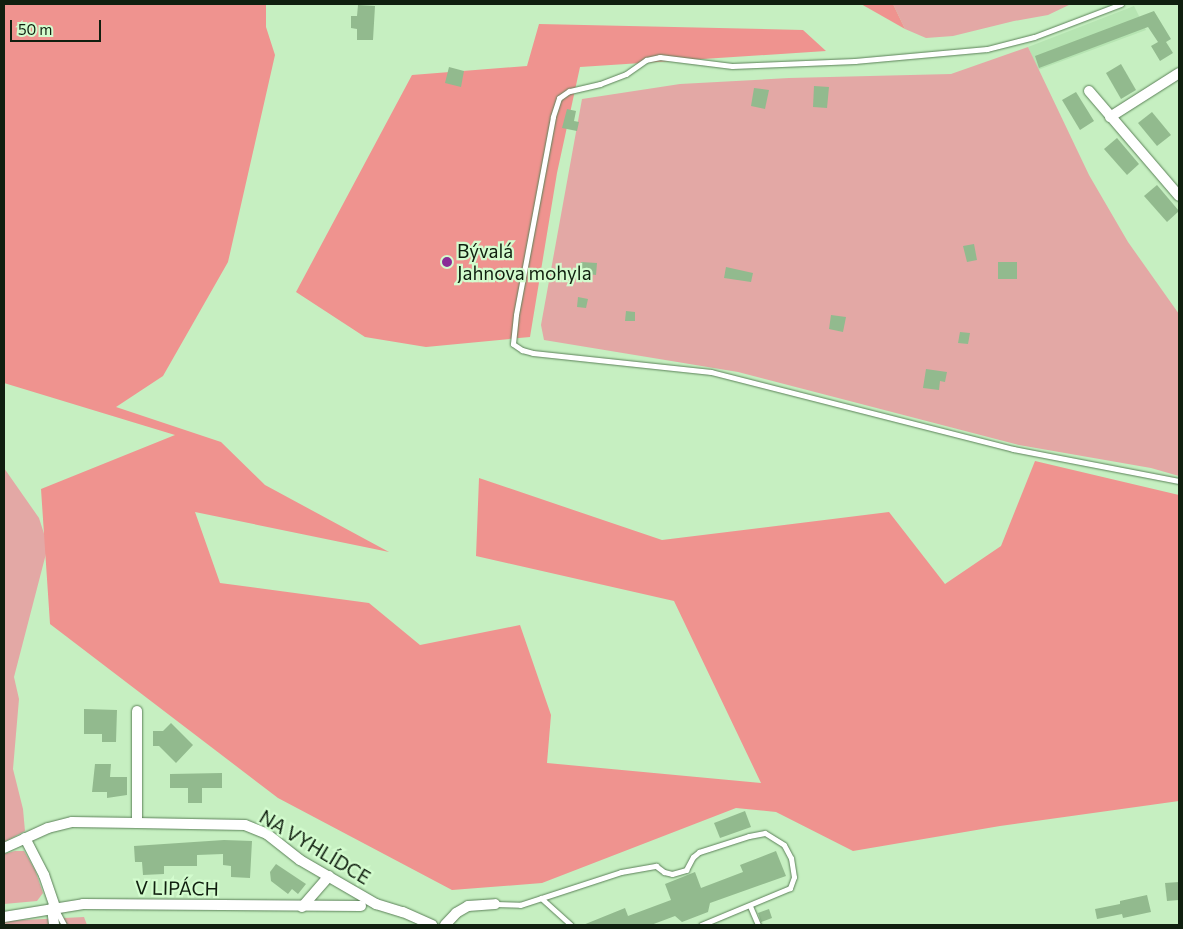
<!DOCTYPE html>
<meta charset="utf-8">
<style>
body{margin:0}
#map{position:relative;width:1183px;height:929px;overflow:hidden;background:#c6efc1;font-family:Commissioner,sans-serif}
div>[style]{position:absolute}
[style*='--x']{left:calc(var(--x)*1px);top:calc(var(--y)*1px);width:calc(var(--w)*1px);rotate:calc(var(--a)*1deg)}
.built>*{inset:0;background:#b6e4b2}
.green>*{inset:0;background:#e3a8a5}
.forest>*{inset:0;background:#ef938f}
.building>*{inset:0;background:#92ba8e}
.roads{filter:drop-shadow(0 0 1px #5b8158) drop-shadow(0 0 1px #5b8158)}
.service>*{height:5px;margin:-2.5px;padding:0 2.5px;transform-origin:2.5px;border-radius:2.5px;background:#fff}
.minor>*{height:10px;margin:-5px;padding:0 5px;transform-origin:5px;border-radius:5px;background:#fff}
.dots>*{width:14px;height:14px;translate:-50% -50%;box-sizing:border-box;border:2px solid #d3fcce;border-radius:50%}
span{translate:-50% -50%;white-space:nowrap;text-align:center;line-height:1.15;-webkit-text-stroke:4.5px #d3fcce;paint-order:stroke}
.poi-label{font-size:19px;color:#101f0f}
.left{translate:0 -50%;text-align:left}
.street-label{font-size:19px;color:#101f0f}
.frame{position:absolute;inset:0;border:5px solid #101f0f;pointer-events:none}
.scale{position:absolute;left:10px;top:20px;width:91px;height:22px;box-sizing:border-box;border:2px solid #101f0f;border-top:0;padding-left:6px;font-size:15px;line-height:18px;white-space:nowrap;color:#101f0f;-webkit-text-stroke:4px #d3fcce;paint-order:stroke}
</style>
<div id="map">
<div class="built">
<i style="clip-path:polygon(1134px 6px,1146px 30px,1038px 70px,1028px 47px)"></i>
</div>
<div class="green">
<i style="clip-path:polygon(893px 4px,1071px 4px,1048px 15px,1014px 21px,953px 36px,926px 38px,905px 29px)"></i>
<i style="clip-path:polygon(1028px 47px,1089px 175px,1128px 242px,1179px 314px,1179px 476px,1151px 468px,1019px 445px,738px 372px,544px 340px,541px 325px,582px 99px,680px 84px,789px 78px,951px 74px)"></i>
<i style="clip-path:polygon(4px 468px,39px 518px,48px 546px,14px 677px,19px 699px,13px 769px,23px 809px,25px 831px,4px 842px)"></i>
<i style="clip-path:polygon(15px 851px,24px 851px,35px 870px,43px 893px,37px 901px,4px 904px,4px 854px)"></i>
<i style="clip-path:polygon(84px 917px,87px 925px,4px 925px,4px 921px)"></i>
</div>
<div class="forest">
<i style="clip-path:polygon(4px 4px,266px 4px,266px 27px,275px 55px,228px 262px,163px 376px,116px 407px,221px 442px,265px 485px,389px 552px,195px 512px,220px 583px,369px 603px,420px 645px,520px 625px,551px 715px,547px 763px,761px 783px,674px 601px,476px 556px,479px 478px,662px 540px,889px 512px,945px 584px,1001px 546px,1035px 461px,1179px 495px,1179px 801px,1000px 826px,853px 851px,776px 812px,736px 808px,542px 883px,452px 890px,278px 798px,50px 624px,41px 489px,175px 435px,4px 383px)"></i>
<i style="clip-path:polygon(861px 4px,893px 4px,905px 29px)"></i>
<i style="clip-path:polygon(539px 24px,803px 30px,826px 51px,580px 67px,557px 173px,530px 337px,426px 347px,365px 337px,296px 292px,412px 75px,527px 66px)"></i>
</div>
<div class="building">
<i style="clip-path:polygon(358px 5px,375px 6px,373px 40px,357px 40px,357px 29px,351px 28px,351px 16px,357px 16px)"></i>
<i style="clip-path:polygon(1154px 11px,1171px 39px,1166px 42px,1173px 53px,1160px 61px,1151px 46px,1158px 42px,1148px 27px,1039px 68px,1035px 56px)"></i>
<i style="clip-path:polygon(1121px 64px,1136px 90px,1121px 99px,1106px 73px)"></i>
<i style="clip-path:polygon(449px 67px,464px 71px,461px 87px,445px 83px)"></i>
<i style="clip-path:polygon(814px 86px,829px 87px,827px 108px,813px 107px)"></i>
<i style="clip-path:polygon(754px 88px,769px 90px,765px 109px,751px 106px)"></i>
<i style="clip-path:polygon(1076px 92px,1094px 121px,1080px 130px,1062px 100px)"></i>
<i style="clip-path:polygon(567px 109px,576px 111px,574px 121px,579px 122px,577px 131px,562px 128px)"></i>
<i style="clip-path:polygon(1152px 112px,1171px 135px,1157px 146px,1138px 123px)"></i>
<i style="clip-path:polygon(1117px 138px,1139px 164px,1127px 175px,1104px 149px)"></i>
<i style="clip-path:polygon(1157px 185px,1179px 211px,1167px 222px,1144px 196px)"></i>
<i style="clip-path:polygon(974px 244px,977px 260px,967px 262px,963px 246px)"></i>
<i style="clip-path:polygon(581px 262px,597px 263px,596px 275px,580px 273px)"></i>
<i style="clip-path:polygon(998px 262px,1017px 262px,1017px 279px,998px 279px)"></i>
<i style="clip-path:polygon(726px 267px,753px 273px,751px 282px,724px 278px)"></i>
<i style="clip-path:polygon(578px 297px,588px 299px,586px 308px,577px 307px)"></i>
<i style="clip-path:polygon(626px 311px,635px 312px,635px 321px,625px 321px)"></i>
<i style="clip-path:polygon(831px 315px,846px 317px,843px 332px,829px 329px)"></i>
<i style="clip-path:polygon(960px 332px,970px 333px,968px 344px,958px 343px)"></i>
<i style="clip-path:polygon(926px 369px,947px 372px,945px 382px,940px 381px,939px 390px,923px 388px)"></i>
<i style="clip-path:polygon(84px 709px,117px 710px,116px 742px,102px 742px,102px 734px,84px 734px)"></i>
<i style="clip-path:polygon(171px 723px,193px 745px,176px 763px,159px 746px,153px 746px,153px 731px,163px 731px)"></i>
<i style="clip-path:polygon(95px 764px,111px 764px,110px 777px,127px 777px,127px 795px,107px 798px,107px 792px,92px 792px)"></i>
<i style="clip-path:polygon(222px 773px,222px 788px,202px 788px,202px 803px,188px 803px,188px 788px,170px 788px,170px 774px)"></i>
<i style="clip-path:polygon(745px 811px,751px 827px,720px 838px,714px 823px)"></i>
<i style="clip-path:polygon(224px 840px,252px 841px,250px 878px,231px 877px,231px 866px,223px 865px,223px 854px,197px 855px,197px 866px,164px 866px,164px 874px,143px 875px,142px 862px,135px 862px,134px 846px)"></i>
<i style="clip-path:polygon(776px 851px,786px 876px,710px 903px,708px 912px,682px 922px,675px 916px,651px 925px,583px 925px,625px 908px,628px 916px,671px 900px,665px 884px,695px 872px,701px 888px,743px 872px,740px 865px)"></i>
<i style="clip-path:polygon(276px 864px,306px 884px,298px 894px,292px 889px,288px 894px,271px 881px,270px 872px)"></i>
<i style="clip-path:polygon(1179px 882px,1179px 900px,1167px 901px,1165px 883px)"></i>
<i style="clip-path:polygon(1147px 895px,1151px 912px,1123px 918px,1122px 914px,1097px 919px,1095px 909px,1120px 904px,1120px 901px)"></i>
<i style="clip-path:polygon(769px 909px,772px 918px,761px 922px,758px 913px)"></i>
</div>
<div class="roads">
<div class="service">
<i style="--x:1121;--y:4;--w:93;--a:159.2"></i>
<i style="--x:1034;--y:37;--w:49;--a:165.7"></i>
<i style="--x:987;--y:49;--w:133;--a:174.8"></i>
<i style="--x:855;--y:61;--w:123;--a:177.7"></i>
<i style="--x:732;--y:66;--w:73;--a:-172.9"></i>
<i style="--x:660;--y:57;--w:14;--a:168"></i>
<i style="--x:646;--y:60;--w:24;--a:145"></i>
<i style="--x:626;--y:74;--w:28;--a:159"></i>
<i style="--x:600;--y:84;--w:32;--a:167"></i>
<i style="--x:569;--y:91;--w:12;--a:145"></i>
<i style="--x:559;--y:98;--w:20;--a:108"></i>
<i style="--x:553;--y:117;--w:201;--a:100.6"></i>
<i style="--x:516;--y:315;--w:29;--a:96"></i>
<i style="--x:513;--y:344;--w:11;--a:34"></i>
<i style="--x:522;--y:350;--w:11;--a:15"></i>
<i style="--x:533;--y:353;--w:179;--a:6.1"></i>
<i style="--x:711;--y:372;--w:312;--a:14.3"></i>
<i style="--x:1013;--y:449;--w:169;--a:10.9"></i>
<i style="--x:541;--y:898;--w:40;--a:42"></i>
<i style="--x:495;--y:904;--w:25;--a:2"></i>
<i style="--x:520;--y:905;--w:106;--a:-18.1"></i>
<i style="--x:621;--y:872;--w:36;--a:-10"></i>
<i style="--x:656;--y:866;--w:10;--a:37"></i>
<i style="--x:664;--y:872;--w:8;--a:14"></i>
<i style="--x:672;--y:874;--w:15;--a:-16"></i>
<i style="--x:686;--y:870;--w:15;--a:-62"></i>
<i style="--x:693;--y:857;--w:8;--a:-40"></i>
<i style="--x:699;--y:852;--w:52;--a:-17.7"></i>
<i style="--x:749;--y:836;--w:16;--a:-11"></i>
<i style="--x:765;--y:833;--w:22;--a:32"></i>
<i style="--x:784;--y:845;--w:15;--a:62"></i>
<i style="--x:791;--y:858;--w:19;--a:81"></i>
<i style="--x:794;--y:877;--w:12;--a:110"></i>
<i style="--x:790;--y:888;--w:96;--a:157.4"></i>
<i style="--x:750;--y:906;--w:21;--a:67"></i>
<i style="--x:55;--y:908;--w:19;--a:62"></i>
</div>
<div class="minor">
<i style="--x:1089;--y:91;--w:138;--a:49.4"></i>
<i style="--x:1110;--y:117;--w:82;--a:-32.5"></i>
<i style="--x:137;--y:711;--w:112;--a:90"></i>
<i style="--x:137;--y:823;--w:108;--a:1.1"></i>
<i style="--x:245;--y:825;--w:24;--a:22"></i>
<i style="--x:267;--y:834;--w:42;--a:38.2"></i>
<i style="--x:300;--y:860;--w:88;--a:30.1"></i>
<i style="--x:376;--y:904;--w:28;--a:17"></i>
<i style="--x:403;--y:912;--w:32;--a:24"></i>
<i style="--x:25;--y:838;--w:42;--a:62.8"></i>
<i style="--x:44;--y:875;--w:34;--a:71"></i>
<i style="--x:4;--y:848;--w:48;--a:-24.4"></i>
<i style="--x:48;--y:828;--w:25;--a:-14"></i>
<i style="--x:72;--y:822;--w:65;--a:0.9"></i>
<i style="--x:302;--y:907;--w:41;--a:-48.9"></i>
<i style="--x:52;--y:908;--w:17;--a:83"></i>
<i style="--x:4;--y:917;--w:80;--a:-9.3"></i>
<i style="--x:83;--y:904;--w:278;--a:0.4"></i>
<i style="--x:445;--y:925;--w:16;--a:-47"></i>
<i style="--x:456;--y:913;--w:14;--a:-30"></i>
<i style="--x:468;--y:906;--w:27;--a:-4"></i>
</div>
</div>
<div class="dots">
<i style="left:447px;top:262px;background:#8a2c97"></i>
</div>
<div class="poi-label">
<span class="left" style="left:457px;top:262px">Bývalá<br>Jahnova mohyla</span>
</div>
<div class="street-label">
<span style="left:315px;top:847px;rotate:31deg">NA VYHLÍDCE</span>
<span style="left:177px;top:888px;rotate:1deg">V LIPÁCH</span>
</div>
<div class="frame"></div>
<div class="scale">50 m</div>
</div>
